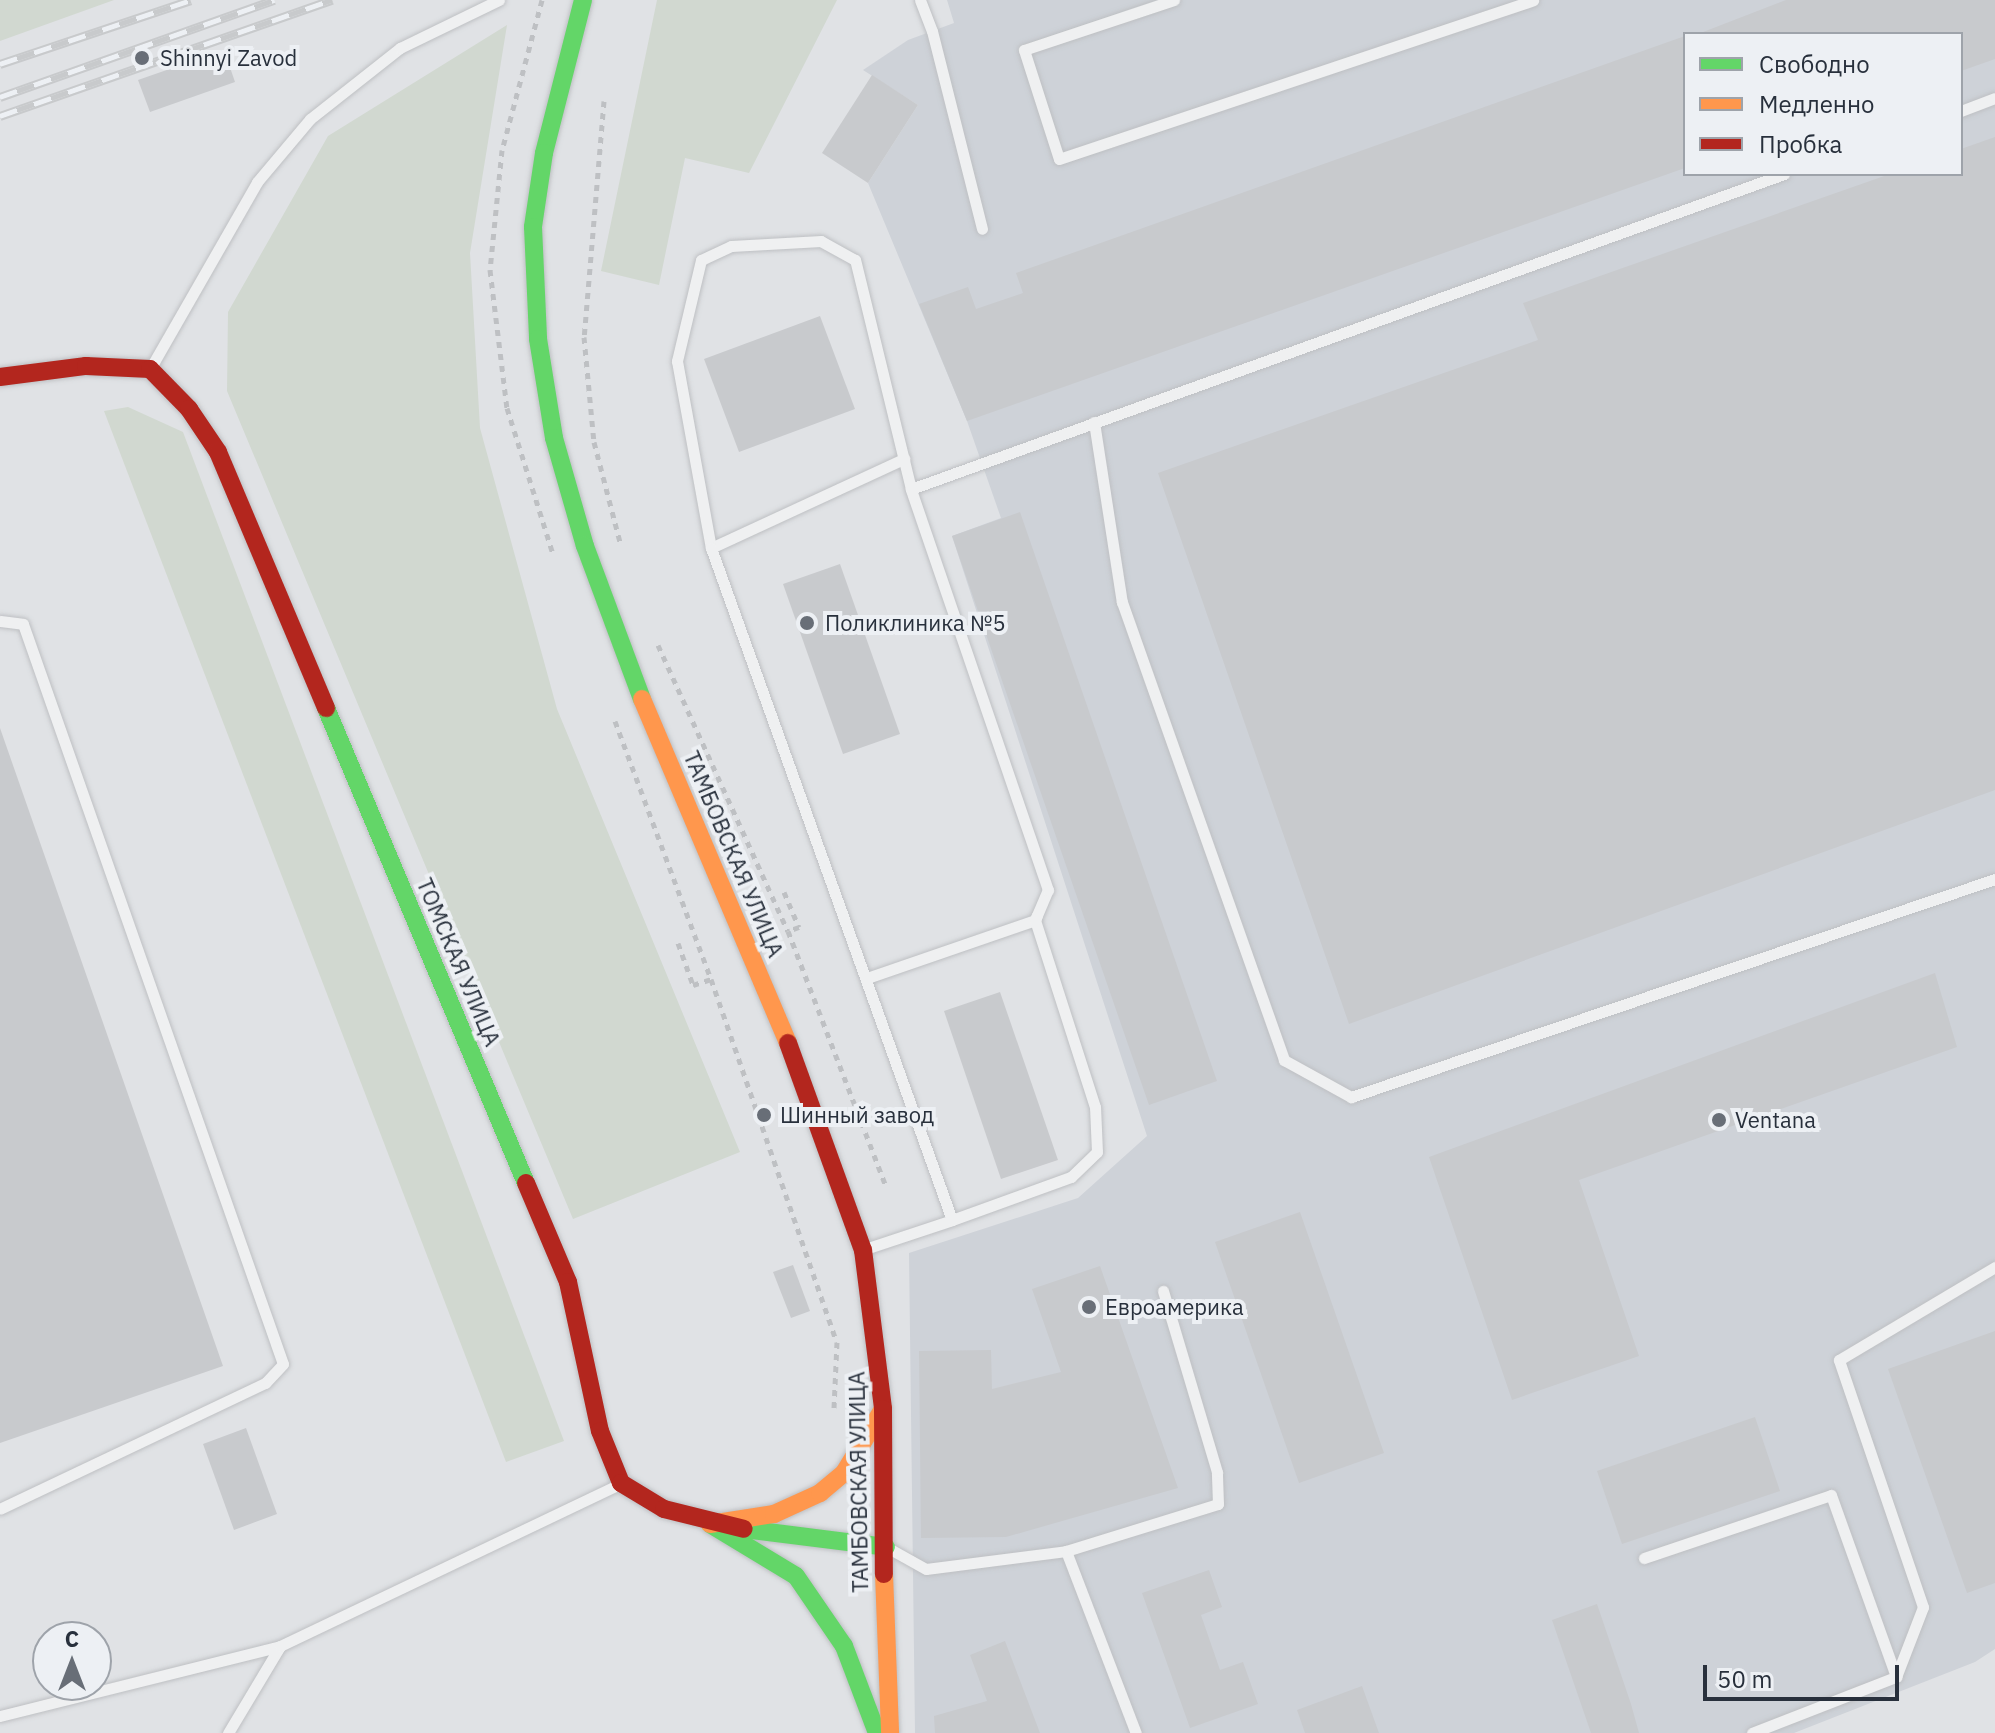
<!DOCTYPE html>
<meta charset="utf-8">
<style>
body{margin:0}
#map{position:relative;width:1995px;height:1733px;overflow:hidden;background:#e0e2e5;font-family:"IBM Plex Sans",sans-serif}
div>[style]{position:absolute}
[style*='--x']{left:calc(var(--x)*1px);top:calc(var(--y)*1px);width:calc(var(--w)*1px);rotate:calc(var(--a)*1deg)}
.built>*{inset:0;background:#ced2d8}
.green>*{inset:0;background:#d1d8d0}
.building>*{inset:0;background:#c8cacd}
.path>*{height:5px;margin-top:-2.5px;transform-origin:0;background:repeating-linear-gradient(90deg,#bec0c3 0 6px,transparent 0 12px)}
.roads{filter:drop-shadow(0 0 2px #bec0c3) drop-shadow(0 0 2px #bec0c3)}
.lane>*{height:11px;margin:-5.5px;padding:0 5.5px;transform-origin:5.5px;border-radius:5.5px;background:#eff0f1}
.fast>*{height:18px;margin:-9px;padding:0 9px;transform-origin:9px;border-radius:9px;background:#63d668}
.slow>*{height:18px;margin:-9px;padding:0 9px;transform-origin:9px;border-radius:9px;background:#ff974d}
.jam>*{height:18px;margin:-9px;padding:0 9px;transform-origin:9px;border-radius:9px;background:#b3261e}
.rail>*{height:9px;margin-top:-4.5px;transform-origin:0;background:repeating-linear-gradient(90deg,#edf0f4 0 18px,#c8cacc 0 36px);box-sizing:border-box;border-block:2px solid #c8cacc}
.dots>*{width:22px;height:22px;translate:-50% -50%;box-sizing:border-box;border:4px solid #edf0f4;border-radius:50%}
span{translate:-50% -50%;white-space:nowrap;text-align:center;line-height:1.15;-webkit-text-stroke:8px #edf0f4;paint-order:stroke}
.poi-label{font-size:22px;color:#28303c}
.left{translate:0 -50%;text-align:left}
.street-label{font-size:22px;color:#28303c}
.legend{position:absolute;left:1683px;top:32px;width:280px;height:144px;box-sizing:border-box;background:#edf0f4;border:2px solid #9ea3aa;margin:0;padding:10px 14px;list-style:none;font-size:24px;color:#28303c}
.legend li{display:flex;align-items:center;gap:16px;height:40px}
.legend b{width:40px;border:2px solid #9ea3aa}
.north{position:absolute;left:32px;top:1621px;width:80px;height:80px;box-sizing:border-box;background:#edf0f4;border:2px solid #9ea3aa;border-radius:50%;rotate:0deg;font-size:22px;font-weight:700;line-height:32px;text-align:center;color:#28303c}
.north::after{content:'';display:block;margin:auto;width:28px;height:36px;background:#686e77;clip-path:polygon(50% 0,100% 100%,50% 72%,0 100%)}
.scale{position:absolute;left:1703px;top:1665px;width:196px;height:36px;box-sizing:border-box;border:4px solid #28303c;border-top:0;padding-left:10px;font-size:24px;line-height:28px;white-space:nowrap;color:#28303c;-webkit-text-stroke:6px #edf0f4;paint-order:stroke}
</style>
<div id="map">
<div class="built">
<i style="clip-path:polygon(evenodd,947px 0,1995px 0,1995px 1649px,1975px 1662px,1794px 1733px,915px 1733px,909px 1253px,1078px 1198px,1147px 1136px,952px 536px,1001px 518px,967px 421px,868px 183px,918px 105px,863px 70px,908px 40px,954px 23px,947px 0,1685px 34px,1961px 34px,1961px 174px,1685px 174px,1685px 34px)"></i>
</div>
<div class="green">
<i style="clip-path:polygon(0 0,114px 0,0 41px)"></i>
<i style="clip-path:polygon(657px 0,837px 0,749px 173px,685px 158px,659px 285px,601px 271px)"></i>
<i style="clip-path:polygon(507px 25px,470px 253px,480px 428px,557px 709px,740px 1152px,573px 1219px,227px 391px,228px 312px,328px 136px)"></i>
<i style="clip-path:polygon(128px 407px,183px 432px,564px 1441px,506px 1462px,104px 411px)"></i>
</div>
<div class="building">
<i style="clip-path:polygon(1786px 0,1995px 0,1995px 59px,1961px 71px,1961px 34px,1698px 34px)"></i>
<i style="clip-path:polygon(1685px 36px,1685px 168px,967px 421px,919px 304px,968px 287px,976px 309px,1023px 293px,1016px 273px)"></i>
<i style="clip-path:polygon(224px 50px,235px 82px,150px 112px,138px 80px)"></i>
<i style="clip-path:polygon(872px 75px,918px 105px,868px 183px,822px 153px)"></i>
<i style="clip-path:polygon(1995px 137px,1995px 790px,1349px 1024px,1158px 473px,1538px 340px,1523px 303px,1890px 174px,1961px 174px,1961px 149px)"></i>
<i style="clip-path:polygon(820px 316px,855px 409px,739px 452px,704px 359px)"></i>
<i style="clip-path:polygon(1020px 512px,1217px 1081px,1149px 1105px,952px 536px)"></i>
<i style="clip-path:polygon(840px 564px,900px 734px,843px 754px,783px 584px)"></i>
<i style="clip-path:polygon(0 728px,223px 1366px,0 1443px)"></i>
<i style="clip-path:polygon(1935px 973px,1957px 1047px,1579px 1180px,1639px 1356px,1512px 1400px,1429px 1157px)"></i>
<i style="clip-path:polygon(1000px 992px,1058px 1160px,1001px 1179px,944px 1011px)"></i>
<i style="clip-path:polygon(1300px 1212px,1384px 1453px,1299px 1483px,1215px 1242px)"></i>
<i style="clip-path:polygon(793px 1265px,810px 1311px,791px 1318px,773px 1272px)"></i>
<i style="clip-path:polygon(1100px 1266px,1178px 1488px,1006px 1537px,921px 1538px,919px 1351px,991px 1350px,992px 1389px,1061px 1372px,1032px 1289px)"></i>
<i style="clip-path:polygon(1995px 1331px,1995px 1583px,1967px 1593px,1888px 1369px)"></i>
<i style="clip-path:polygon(1755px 1417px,1780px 1491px,1622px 1544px,1597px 1471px)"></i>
<i style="clip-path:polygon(246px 1428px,277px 1514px,234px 1530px,203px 1444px)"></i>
<i style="clip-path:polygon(1209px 1570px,1222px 1607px,1201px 1615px,1220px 1670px,1243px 1662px,1258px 1704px,1190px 1728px,1142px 1593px)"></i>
<i style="clip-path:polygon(1597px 1604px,1631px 1704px,1639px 1733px,1591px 1733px,1552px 1620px)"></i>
<i style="clip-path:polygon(1005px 1641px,1040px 1733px,935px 1733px,934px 1716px,987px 1701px,970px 1655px)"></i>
<i style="clip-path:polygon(1362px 1686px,1379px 1733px,1305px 1733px,1297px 1710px)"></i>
</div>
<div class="path">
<i style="--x:542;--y:0;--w:155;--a:104.9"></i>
<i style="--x:502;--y:150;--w:121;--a:95.7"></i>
<i style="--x:490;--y:270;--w:139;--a:83"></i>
<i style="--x:507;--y:408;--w:153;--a:72.5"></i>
<i style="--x:604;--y:101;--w:237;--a:94.8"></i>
<i style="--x:584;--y:337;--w:105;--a:84.6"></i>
<i style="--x:594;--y:442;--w:107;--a:75.4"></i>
<i style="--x:658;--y:645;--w:314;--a:65.6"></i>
<i style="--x:615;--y:721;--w:275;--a:69.6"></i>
<i style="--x:784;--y:892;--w:38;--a:67"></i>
<i style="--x:799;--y:927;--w:12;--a:160"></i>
<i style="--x:788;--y:931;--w:273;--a:69"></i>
<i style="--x:678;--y:943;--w:45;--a:70.3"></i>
<i style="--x:693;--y:985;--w:19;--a:-18"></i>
<i style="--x:711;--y:979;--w:384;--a:70.9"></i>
<i style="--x:837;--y:1342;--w:66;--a:92.6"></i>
</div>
<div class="roads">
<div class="lane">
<i style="--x:920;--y:0;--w:33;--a:69"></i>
<i style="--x:932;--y:31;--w:204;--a:75.8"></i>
<i style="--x:1174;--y:0;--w:158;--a:161.6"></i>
<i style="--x:1024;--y:50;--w:114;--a:72.2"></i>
<i style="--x:1059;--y:159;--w:500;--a:-18.5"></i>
<i style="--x:1961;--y:111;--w:36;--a:-21"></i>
<i style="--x:150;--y:369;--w:215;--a:-60.2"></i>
<i style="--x:257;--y:182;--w:82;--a:-49.9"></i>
<i style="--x:310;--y:119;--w:115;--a:-38.3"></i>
<i style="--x:400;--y:48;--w:110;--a:-25.9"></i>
<i style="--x:1094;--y:422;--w:182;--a:81.2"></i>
<i style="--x:1122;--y:602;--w:486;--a:70.5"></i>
<i style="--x:1284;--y:1060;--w:77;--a:28.9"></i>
<i style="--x:1351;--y:1097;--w:680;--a:-18.7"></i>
<i style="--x:911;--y:489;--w:928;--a:-19.84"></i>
<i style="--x:711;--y:548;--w:213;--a:-24.8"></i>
<i style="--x:0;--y:621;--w:23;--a:7"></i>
<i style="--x:23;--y:624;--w:784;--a:70.64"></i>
<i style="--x:283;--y:1364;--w:26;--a:133"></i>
<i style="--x:265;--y:1383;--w:293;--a:154.6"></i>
<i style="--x:867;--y:978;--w:178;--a:-19"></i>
<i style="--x:1035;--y:920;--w:5;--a:-68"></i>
<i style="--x:868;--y:1248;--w:89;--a:-18.4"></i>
<i style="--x:952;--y:1220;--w:127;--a:-19.9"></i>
<i style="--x:1071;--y:1177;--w:36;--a:-44"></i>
<i style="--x:1097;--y:1152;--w:45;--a:-92.5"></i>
<i style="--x:1095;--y:1107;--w:196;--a:-107.8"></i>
<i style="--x:1035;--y:920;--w:33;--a:-67"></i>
<i style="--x:1048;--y:890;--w:424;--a:-108.9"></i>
<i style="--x:911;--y:489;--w:236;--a:-103.7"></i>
<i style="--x:855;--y:260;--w:39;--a:-151"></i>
<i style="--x:821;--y:241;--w:90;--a:176.8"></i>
<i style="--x:731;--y:246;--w:33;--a:155"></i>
<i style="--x:701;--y:260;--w:104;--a:103.4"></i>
<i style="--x:677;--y:361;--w:190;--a:79.7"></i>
<i style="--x:711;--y:548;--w:714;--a:70.27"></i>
<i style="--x:890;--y:1549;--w:41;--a:29.1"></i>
<i style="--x:926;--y:1569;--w:141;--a:-7.3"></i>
<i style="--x:1066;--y:1551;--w:195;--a:69"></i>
<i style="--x:1066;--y:1551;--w:159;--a:-17.2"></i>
<i style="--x:1218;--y:1504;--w:32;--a:-92"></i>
<i style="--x:1217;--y:1472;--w:189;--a:-106.6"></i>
<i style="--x:1644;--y:1558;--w:197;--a:-18.6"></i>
<i style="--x:1831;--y:1495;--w:193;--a:70.3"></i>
<i style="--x:0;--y:1716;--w:289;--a:-14"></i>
<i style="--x:228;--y:1733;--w:101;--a:-59.1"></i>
<i style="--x:280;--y:1646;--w:374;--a:-25.5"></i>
<i style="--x:1752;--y:1733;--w:155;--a:-21.3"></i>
<i style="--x:1896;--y:1677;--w:75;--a:-68.9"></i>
<i style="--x:1923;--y:1607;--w:261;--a:-108.8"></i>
<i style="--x:1839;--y:1360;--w:182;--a:-30.8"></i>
</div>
<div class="fast">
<i style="--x:583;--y:0;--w:158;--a:104.3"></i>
<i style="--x:544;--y:153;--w:75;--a:98.5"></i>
<i style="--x:533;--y:227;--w:112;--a:87.4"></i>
<i style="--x:538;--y:339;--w:100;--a:80.8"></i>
<i style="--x:554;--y:438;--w:112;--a:74"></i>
<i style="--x:585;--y:546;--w:163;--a:69.6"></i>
<i style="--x:326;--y:708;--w:515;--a:67.17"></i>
<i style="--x:710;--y:1524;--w:100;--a:31.2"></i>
<i style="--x:796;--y:1576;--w:85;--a:55.6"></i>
<i style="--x:844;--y:1646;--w:93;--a:69.2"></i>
<i style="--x:744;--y:1529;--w:143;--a:7.2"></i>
</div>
<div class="slow">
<i style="--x:642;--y:699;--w:374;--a:67"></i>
<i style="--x:710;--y:1524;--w:65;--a:-8.9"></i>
<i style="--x:774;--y:1514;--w:51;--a:-24.5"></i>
<i style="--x:820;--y:1493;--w:31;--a:-40"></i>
<i style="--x:844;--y:1473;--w:75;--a:-58.6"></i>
<i style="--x:884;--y:1574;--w:159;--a:87.8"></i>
</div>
<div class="jam">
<i style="--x:0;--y:377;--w:87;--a:-7.3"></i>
<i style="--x:86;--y:366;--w:64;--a:2.7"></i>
<i style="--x:150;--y:369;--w:56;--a:45.7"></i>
<i style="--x:189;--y:409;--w:52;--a:56"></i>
<i style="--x:218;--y:452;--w:278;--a:67.1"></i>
<i style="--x:788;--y:1043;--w:220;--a:70.1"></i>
<i style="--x:863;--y:1250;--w:160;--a:82.8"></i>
<i style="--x:883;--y:1409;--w:165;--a:89.7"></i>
<i style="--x:526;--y:1183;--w:108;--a:67"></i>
<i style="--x:568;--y:1282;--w:152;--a:77.9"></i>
<i style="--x:600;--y:1431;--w:56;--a:68"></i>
<i style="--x:621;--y:1483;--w:50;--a:31.2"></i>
<i style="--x:664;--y:1509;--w:82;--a:14"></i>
</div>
</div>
<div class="rail">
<i style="--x:0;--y:64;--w:201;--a:-18.5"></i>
<i style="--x:0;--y:97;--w:291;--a:-19.5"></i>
<i style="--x:0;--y:116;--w:352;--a:-19.3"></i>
</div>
<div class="dots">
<i style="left:142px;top:58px;background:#686e77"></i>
<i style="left:807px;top:623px;background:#686e77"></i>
<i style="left:764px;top:1115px;background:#686e77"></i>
<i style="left:1719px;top:1120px;background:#686e77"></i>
<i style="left:1089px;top:1307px;background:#686e77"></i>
</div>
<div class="poi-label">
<span class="left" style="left:160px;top:58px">Shinnyi Zavod</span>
<span class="left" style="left:825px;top:623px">Поликлиника №5</span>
<span class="left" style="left:780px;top:1115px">Шинный завод</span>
<span class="left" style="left:1735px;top:1120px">Ventana</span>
<span class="left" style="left:1105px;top:1307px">Евроамерика</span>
</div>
<div class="street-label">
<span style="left:734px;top:854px;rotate:67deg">ТАМБОВСКАЯ УЛИЦА</span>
<span style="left:459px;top:962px;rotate:67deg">ТОМСКАЯ УЛИЦА</span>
<span style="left:858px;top:1482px;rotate:-91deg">ТАМБОВСКАЯ УЛИЦА</span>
</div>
<ul class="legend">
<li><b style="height:10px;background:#63d668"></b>Свободно</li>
<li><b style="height:10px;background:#ff974d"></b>Медленно</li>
<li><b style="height:10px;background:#b3261e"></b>Пробка</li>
</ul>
<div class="north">С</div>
<div class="scale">50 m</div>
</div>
